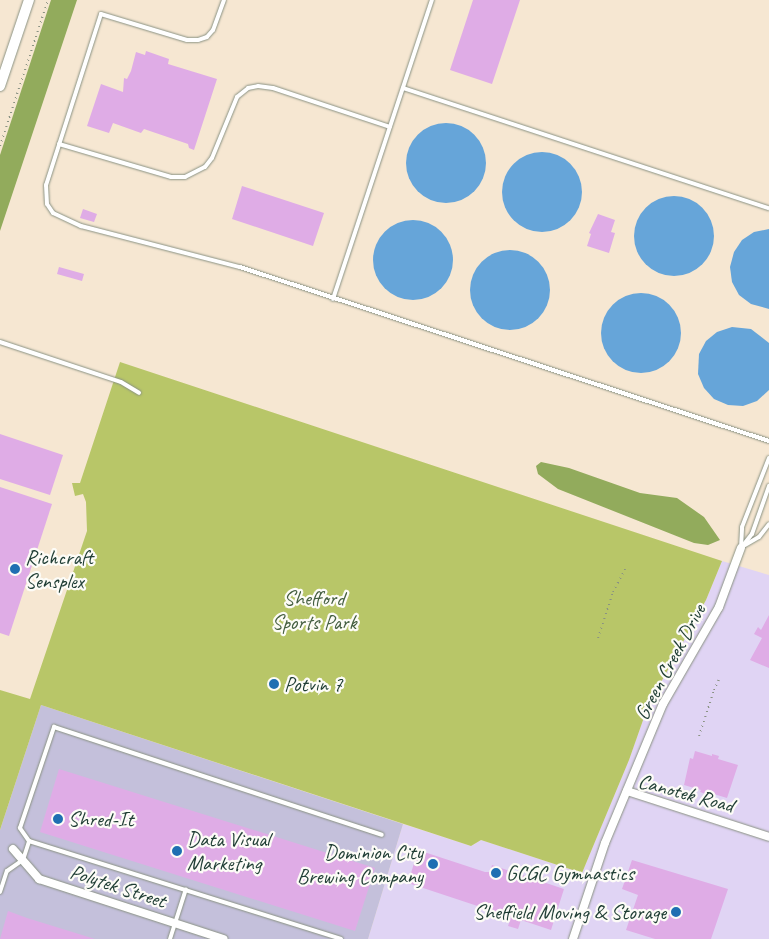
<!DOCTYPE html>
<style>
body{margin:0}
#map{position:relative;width:769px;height:939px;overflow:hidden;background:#f6e7d2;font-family:Caveat,sans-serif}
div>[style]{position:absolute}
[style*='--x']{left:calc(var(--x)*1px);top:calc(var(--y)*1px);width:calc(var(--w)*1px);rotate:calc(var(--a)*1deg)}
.built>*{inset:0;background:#e0d4f4}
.industrial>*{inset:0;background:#c4c0db}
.green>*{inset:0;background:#b8c668}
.forest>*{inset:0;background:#92ab5c}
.water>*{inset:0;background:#66a5d9}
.round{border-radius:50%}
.building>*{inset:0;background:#dface6}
.path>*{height:2px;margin-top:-1px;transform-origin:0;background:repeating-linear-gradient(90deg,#8a9283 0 1px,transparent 0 5px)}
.roads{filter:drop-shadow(0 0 1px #8a9283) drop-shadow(0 0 1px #8a9283)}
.service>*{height:4px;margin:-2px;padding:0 2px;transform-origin:2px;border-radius:2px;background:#fff}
.minor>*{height:8px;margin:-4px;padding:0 4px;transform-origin:4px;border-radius:4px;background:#fff}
.tertiary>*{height:10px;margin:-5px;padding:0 5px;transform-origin:5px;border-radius:5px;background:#fff}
.dots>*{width:14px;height:14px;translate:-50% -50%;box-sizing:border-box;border:2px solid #fdfcf7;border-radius:50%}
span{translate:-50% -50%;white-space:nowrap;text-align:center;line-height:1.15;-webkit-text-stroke:4.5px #fdfcf7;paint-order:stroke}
.poi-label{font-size:21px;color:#1f3d34}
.left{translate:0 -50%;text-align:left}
.right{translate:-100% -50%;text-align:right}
.park-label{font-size:21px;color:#455f41}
.street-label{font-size:21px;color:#1f3d34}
</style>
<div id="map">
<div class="built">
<i style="clip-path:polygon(722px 561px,769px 575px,769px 939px,368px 939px,403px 824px,471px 846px,481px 840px,582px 873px,629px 760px,648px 706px,706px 600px)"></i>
</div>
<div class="industrial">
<i style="clip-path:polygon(41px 705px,403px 824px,368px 939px,0 939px,0 830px)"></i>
</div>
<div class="green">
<i style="clip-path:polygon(120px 362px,722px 561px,706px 600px,648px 706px,629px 760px,582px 873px,481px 840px,471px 846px,41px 705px,0 830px,0 690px,30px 699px,87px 531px,86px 502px,83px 494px,75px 496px,72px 483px,80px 483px)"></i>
</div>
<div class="forest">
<i style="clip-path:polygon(51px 0,77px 0,0 231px,0 155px)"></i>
<i style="clip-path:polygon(541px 462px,569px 468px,640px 493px,677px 498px,704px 517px,720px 540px,708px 545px,694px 543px,558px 489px,538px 474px,536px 466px)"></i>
</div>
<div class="water">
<i class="round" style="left:406px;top:123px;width:80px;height:80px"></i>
<i class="round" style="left:502px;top:152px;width:80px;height:80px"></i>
<i class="round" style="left:634px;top:196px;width:80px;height:80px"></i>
<i class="round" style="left:373px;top:220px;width:80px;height:80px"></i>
<i style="clip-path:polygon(769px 229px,769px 309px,751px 304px,739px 295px,732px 282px,730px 267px,734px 252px,742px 240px,754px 232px)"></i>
<i class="round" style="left:470px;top:250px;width:80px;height:80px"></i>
<i class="round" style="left:601px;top:293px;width:80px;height:80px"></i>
<i style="clip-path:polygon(732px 327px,751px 329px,769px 343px,769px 390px,757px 401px,743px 406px,728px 405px,714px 399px,704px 388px,698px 374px,699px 354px,706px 341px,717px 332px)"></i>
</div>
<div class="building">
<i style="clip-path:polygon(473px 0,520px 0,492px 84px,450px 70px)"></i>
<i style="clip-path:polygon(146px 51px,169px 59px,168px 64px,217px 79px,194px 150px,189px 148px,188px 144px,144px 129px,141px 133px,113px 123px,109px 133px,87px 126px,101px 84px,123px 92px,124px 78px,127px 79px,131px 71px,136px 52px,145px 55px)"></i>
<i style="clip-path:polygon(242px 186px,324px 213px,313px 246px,232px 219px)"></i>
<i style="clip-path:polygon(83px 209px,97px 214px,94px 222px,80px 218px)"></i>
<i style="clip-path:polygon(598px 214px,615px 220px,611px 232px,615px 233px,609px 253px,587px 246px,591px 234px,589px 233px)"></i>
<i style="clip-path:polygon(59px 267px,84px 274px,82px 281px,57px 274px)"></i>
<i style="clip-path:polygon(0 434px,63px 455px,50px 495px,0 479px)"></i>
<i style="clip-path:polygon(0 487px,52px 504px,9px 636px,0 633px)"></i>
<i style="clip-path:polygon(769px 615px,769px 668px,750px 660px,762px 638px,754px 634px,758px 627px,761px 630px)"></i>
<i style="clip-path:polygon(695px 751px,712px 756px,712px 754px,719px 756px,718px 759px,738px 765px,727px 798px,707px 792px,706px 794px,700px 792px,701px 790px,684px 785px,690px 758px,693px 759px)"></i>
<i style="clip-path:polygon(59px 769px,375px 868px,355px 931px,40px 832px)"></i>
<i style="clip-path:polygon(418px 850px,485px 872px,490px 872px,492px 865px,564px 889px,551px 930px,521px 920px,518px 929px,508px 926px,511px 917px,408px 883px)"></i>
<i style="clip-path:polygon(632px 860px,728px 889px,711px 939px,655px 939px,626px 930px,638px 895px,622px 889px)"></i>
<i style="clip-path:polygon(8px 911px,27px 918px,95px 939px,0 939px)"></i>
</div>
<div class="path">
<i style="--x:0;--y:146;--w:154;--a:-71.8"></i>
<i style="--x:598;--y:638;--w:48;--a:-71.9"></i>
<i style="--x:613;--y:592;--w:26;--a:-62"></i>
<i style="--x:699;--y:736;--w:48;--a:-71.9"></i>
<i style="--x:714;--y:690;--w:14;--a:-65"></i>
</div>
<div class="roads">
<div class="service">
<i style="--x:224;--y:0;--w:32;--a:110"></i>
<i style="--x:213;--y:30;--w:9;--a:131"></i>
<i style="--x:207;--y:37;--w:9;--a:162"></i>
<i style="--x:198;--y:40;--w:11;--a:180"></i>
<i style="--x:187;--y:40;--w:90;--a:-163.2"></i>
<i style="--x:101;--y:14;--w:180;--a:107.8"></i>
<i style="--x:46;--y:185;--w:19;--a:87"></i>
<i style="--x:47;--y:204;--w:11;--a:56"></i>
<i style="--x:53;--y:213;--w:31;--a:25"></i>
<i style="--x:81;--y:226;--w:164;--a:14.5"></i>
<i style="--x:240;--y:267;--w:557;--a:18.21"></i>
<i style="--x:403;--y:88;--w:385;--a:18.2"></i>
<i style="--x:59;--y:144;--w:117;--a:16.4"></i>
<i style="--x:171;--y:177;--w:14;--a:0"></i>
<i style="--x:185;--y:177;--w:22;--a:-27"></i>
<i style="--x:205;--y:167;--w:11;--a:-52"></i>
<i style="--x:212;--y:158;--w:66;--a:-67.7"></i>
<i style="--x:237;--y:97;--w:14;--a:-39"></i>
<i style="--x:248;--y:88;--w:10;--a:-11"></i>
<i style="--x:258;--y:86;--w:15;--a:8"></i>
<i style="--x:273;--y:88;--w:123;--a:18.4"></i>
<i style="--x:333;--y:299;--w:315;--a:-71.7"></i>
<i style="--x:0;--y:342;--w:127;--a:18.3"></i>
<i style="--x:121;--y:382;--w:21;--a:31"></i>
<i style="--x:745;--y:545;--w:16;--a:-30"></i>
<i style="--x:759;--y:537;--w:16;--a:-52"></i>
<i style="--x:741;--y:548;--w:21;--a:-87"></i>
<i style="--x:742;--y:527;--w:74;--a:-68.6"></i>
<i style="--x:741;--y:548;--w:18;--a:-52"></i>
<i style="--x:752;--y:534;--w:51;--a:-70.5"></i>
<i style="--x:29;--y:841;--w:16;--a:-125"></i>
<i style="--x:20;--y:828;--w:107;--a:-71.4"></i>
<i style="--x:54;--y:727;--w:345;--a:18.2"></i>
<i style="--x:0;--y:892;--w:22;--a:-72"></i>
<i style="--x:7;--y:871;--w:19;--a:-35"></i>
<i style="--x:23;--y:860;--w:20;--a:-72"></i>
<i style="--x:29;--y:841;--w:327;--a:17.4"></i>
<i style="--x:170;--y:939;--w:52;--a:-72.3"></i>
</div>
<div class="minor">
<i style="--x:627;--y:791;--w:149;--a:17.9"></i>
<i style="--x:13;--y:849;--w:40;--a:49"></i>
<i style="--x:39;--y:879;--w:194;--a:18"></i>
<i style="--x:573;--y:939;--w:101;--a:-71.6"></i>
<i style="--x:605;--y:843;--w:151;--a:-67.4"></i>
<i style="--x:663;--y:704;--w:112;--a:-60"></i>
<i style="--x:719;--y:607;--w:63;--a:-69.6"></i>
</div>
<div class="tertiary">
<i style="--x:0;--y:86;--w:91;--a:-71.4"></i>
</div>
</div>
<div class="dots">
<i style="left:15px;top:569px;background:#1f6fb2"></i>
<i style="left:274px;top:684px;background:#1f6fb2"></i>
<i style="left:58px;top:819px;background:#1f6fb2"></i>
<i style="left:177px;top:851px;background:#1f6fb2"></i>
<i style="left:433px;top:864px;background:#1f6fb2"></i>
<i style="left:496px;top:873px;background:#1f6fb2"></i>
<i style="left:676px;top:912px;background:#1f6fb2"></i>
</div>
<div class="poi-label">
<span class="left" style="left:25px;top:569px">Richcraft<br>Sensplex</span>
<span class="left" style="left:284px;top:684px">Potvin 7</span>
<span class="left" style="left:68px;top:819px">Shred-It</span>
<span class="left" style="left:187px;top:851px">Data Visual<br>Marketing</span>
<span class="right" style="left:423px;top:864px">Dominion City<br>Brewing Company</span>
<span class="left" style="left:506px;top:873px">GCGC Gymnastics</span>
<span class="right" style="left:666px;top:912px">Sheffield Moving &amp; Storage</span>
</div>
<div class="park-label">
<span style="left:314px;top:610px">Shefford<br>Sports Park</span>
</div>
<div class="street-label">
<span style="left:670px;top:662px;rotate:-62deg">Green Creek Drive</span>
<span style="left:686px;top:793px;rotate:15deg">Canotek Road</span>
<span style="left:118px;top:886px;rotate:18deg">Polytek Street</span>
</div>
</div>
